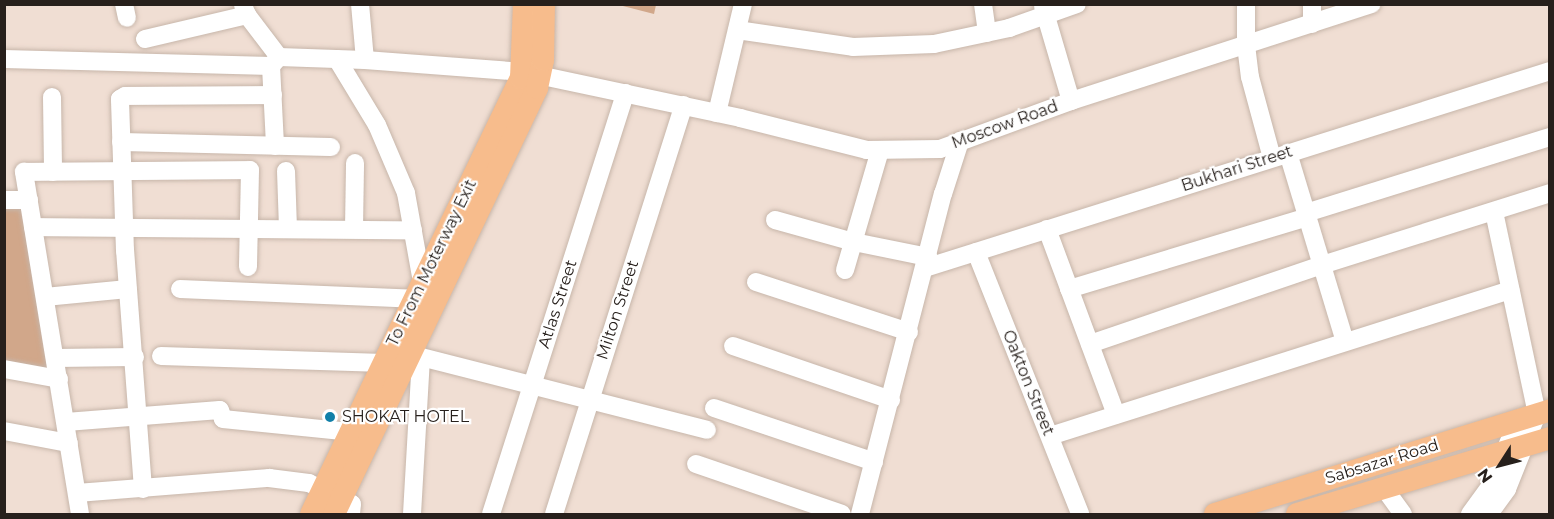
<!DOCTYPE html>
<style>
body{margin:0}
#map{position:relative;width:1554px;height:519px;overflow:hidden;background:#f0ded3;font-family:Montserrat,sans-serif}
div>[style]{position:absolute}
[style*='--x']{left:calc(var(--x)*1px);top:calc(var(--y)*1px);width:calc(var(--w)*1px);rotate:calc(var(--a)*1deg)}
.green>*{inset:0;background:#d1a78a}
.roads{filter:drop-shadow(0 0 2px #c7b6aa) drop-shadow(0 0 2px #c7b6aa)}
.minor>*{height:18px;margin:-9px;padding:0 9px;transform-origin:9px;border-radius:9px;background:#fff}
.major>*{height:22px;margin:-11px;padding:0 11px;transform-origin:11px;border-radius:11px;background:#f7bc8c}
.dots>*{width:16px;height:16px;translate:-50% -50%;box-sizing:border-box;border:3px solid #fff;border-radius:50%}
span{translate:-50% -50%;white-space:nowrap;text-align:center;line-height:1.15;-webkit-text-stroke:4.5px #fff;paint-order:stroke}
.street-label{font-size:16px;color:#27201c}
.poi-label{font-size:16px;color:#27201c}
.left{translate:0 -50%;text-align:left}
.frame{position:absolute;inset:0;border:6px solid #27201c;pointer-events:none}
.north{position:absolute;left:1470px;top:435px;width:60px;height:60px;-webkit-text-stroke:4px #fff;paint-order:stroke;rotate:234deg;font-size:16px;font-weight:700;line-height:24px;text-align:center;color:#27201c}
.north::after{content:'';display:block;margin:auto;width:21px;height:27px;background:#27201c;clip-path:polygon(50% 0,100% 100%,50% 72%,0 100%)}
</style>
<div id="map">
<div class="green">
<i style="clip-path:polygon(619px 5px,656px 5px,654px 14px)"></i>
<i style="clip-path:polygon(4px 200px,29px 200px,59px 379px,5px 370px)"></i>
</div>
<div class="roads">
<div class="minor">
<i style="--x:124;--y:4;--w:14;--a:78"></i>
<i style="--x:360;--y:4;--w:56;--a:84.9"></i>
<i style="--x:983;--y:4;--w:29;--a:82"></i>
<i style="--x:1246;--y:4;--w:41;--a:90"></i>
<i style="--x:1246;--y:45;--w:32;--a:83"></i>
<i style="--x:1250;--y:77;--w:84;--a:74.8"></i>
<i style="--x:243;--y:5;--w:11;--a:68"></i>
<i style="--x:247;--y:15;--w:53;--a:52.7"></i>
<i style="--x:1043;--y:6;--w:99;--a:73.6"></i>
<i style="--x:1312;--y:24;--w:20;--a:-90"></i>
<i style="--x:737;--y:30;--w:117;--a:8.3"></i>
<i style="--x:853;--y:47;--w:81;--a:-2.1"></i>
<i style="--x:934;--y:44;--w:77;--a:-12"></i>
<i style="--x:1009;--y:28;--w:72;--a:-19.4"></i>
<i style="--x:145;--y:39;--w:105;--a:-13.2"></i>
<i style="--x:4;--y:59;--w:267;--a:1.5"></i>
<i style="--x:271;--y:66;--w:12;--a:-48"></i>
<i style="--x:279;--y:57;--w:86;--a:2"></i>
<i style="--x:365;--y:60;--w:159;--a:4.3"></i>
<i style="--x:524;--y:72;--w:221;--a:12"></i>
<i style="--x:740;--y:118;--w:131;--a:14.1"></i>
<i style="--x:867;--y:150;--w:73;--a:-0.8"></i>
<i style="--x:940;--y:149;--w:140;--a:-20.1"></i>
<i style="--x:1071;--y:101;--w:316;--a:-17.9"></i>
<i style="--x:337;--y:59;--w:77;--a:58.8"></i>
<i style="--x:377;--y:125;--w:74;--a:66.9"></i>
<i style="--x:406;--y:193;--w:90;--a:79.8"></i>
<i style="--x:271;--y:66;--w:80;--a:87.1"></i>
<i style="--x:52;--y:97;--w:75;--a:89.2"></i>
<i style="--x:717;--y:113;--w:112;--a:-76.6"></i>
<i style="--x:121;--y:142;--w:210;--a:1.4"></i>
<i style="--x:1288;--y:153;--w:197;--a:73.2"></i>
<i style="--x:286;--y:171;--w:57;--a:88"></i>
<i style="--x:4;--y:200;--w:25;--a:0"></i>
<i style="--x:1306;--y:213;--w:256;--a:-17.3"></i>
<i style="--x:775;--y:220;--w:82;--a:15.6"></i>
<i style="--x:854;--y:242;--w:76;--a:11.5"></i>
<i style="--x:33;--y:227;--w:380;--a:0.5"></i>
<i style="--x:354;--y:229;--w:66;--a:-89.1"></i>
<i style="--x:1047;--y:229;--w:198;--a:69.6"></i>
<i style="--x:976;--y:252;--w:282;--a:68.3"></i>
<i style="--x:925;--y:268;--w:655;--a:-17.49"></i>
<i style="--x:845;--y:270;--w:125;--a:-73.7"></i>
<i style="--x:756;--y:282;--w:161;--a:18.1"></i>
<i style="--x:180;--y:289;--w:234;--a:2.4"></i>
<i style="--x:1069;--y:289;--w:249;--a:-16.8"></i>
<i style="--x:45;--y:297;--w:83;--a:-5.5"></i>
<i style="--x:1090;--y:344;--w:245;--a:-18.8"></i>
<i style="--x:1322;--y:265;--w:239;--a:-17.5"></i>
<i style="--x:733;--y:346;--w:167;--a:18.9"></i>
<i style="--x:161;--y:356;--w:223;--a:1.8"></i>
<i style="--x:421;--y:357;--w:295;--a:14.3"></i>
<i style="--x:55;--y:358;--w:80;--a:-0.7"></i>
<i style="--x:4;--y:369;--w:56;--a:10.3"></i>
<i style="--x:714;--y:408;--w:169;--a:18.6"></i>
<i style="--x:66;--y:422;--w:154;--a:-4.5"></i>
<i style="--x:220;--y:410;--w:9;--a:72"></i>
<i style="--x:223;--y:419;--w:130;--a:5.8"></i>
<i style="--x:4;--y:431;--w:66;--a:10.5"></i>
<i style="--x:1050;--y:436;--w:483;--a:-17.6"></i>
<i style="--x:696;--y:464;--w:154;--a:18.9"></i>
<i style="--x:1384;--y:488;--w:32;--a:54"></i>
<i style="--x:143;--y:489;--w:239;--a:-94.3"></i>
<i style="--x:125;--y:251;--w:152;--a:-91.9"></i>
<i style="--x:120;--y:99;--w:6;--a:-31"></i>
<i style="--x:125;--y:96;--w:148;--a:-0.4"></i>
<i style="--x:77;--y:493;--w:193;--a:-4.5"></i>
<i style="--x:269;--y:478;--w:40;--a:7.1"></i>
<i style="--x:309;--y:483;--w:16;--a:27"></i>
<i style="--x:342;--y:499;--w:11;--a:27"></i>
<i style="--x:352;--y:504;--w:10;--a:96"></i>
<i style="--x:80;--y:514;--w:347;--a:-99.3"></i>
<i style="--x:24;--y:172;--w:226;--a:-0.5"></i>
<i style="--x:250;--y:170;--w:97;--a:91.2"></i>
<i style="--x:412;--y:514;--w:157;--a:-86.7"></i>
<i style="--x:421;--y:357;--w:10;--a:-151"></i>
<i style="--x:491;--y:514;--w:442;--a:-72.3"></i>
<i style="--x:554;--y:514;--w:429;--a:-72.4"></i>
<i style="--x:860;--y:514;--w:331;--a:-75.5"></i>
<i style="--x:943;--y:194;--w:56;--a:-72.2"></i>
<i style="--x:1470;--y:514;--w:34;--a:-54"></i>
<i style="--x:1490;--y:486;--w:72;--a:-67"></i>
<i style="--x:1489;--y:514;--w:31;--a:-54"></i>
<i style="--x:1507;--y:489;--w:81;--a:-68.2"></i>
<i style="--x:1537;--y:414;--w:207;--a:-102"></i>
</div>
<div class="major">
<i style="--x:311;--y:514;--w:484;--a:-64.3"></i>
<i style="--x:521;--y:78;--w:74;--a:-87.7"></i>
<i style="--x:334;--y:514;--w:472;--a:-64.5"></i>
<i style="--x:537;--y:88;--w:29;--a:-78"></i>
<i style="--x:543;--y:60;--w:56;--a:-89"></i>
<i style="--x:1215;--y:514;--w:351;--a:-17.2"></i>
<i style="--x:1297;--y:514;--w:264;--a:-16.7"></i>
</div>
</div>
<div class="dots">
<i style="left:330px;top:417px;background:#117fa8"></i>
</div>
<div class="street-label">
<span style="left:1005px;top:125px;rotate:-20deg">Moscow Road</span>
<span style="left:1237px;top:169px;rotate:-18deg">Bukhari Street</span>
<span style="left:432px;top:263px;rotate:-64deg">To From Moterway Exit</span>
<span style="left:558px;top:304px;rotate:-72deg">Atlas Street</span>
<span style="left:618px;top:310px;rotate:-72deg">Milton Street</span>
<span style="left:1028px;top:383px;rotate:68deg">Oakton Street</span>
<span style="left:1382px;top:462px;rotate:-17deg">Sabsazar Road</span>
</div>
<div class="poi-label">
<span class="left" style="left:342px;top:417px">SHOKAT HOTEL</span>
</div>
<div class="frame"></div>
<div class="north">N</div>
</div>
